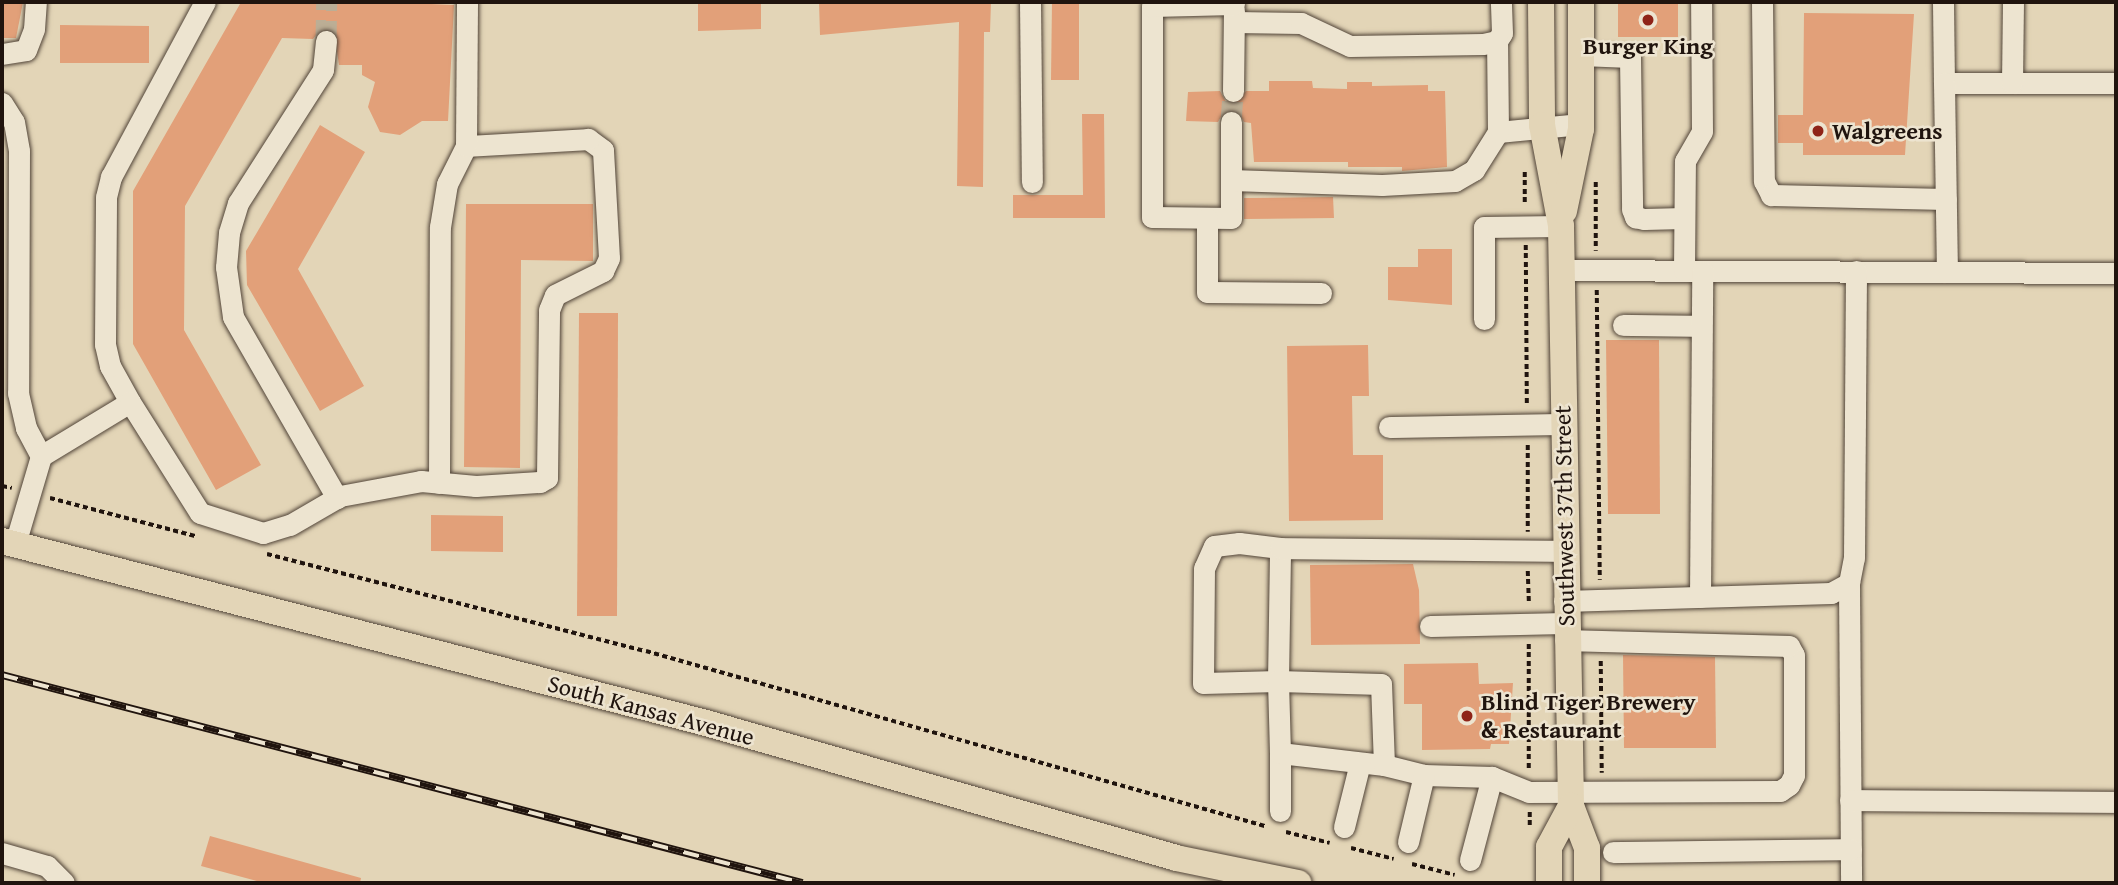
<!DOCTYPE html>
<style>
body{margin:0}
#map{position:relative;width:2118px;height:885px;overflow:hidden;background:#e3d5b7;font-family:"Gentium Book Plus",serif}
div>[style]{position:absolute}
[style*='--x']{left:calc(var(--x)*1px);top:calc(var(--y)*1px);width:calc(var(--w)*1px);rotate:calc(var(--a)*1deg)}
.building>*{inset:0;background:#e2a079}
.minor-tunnel>*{height:21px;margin-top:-10.5px;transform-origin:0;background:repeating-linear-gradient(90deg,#bcae95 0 21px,transparent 0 31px)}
.path>*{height:3.5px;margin-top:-1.75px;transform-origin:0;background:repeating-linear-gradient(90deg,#20140e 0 5px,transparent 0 8.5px)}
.roads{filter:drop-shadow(0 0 2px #514438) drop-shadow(0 0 2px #514438)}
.minor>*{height:21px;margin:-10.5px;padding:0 10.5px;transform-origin:10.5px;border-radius:10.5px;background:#ede4d0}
.major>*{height:26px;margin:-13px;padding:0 13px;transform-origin:13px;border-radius:13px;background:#e3d5b7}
.rail>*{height:8px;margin-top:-4px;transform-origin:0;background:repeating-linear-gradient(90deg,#ede4d0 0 16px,#20140e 0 32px);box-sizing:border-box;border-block:2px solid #20140e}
.dots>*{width:19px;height:19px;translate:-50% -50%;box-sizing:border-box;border:4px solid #ede4d0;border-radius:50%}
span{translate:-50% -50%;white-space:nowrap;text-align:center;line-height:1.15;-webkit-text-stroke:5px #ede4d0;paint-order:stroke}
.poi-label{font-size:24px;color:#20140e;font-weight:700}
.left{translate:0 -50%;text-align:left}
.street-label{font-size:24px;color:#20140e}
.frame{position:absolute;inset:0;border:4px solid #20140e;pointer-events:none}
</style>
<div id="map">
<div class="building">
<i style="clip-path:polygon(2px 2px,23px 2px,16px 38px,2px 38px)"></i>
<i style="clip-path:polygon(386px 2px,454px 5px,448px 121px,422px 121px,400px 135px,380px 132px,368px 107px,375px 82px,362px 75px,362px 65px,339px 65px,334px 31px,321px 29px,313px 39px,282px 38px,185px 206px,184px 330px,261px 465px,216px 490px,133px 344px,133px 191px,240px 4px)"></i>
<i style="clip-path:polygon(698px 2px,761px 2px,761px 29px,698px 31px)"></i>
<i style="clip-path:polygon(819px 2px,991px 2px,990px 32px,984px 32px,983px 187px,957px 186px,959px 22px,820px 35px)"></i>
<i style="clip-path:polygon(1052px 2px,1079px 2px,1079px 80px,1051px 80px)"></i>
<i style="clip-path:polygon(1618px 2px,1678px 2px,1678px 37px,1618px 37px)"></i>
<i style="clip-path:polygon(1804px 13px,1914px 14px,1905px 155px,1803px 155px,1803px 143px,1778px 143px,1778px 115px,1803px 115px)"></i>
<i style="clip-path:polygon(60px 25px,149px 26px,149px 63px,60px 63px)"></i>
<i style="clip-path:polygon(1269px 81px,1312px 81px,1313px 88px,1347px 89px,1347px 82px,1372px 82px,1372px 86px,1428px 85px,1428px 91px,1445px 91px,1447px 167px,1402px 171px,1402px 167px,1348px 167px,1348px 162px,1254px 162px,1251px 123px,1244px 122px,1238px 111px,1225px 110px,1218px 122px,1186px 121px,1188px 92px,1220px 91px,1226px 102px,1234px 104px,1246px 91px,1269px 91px)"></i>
<i style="clip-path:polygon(1082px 114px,1104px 114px,1105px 218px,1013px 218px,1013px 195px,1083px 195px)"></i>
<i style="clip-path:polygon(320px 125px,365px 152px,298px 269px,364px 386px,320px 411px,247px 285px,246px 251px)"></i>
<i style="clip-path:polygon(1333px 197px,1334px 218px,1244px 219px,1244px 198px)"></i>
<i style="clip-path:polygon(466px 204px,593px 204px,593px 261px,521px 260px,520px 468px,464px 467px)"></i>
<i style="clip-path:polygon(1418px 249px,1452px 249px,1452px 305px,1388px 300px,1388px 267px,1418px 267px)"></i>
<i style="clip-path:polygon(579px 313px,618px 313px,617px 616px,577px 616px)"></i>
<i style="clip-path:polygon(1606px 340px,1659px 340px,1660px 514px,1608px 514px)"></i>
<i style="clip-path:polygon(1368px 345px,1369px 396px,1352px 396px,1353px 455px,1383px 455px,1383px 520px,1289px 521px,1287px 346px)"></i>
<i style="clip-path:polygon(431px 515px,503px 516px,503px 552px,431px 551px)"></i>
<i style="clip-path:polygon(1413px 564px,1419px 590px,1420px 644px,1311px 645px,1310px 565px)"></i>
<i style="clip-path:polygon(1623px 655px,1715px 657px,1716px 748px,1624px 748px)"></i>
<i style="clip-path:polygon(1478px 663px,1479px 684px,1513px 683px,1509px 744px,1491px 744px,1490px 749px,1422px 750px,1422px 704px,1404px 704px,1404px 664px)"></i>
<i style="clip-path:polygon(210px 836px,361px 878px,360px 883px,264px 883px,201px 866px)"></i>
</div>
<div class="minor-tunnel">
<i style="--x:326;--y:41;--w:39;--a:-89"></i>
<i style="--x:1231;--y:122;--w:31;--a:-86"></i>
</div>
<div class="path">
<i style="--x:1525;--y:172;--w:34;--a:90"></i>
<i style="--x:1596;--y:182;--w:69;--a:90"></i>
<i style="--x:1526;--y:245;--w:161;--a:89.6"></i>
<i style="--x:1597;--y:290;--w:290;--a:89.4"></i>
<i style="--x:1528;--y:445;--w:87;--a:90"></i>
<i style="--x:2;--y:486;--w:10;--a:11"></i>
<i style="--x:50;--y:498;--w:150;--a:14.7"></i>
<i style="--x:267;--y:554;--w:391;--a:14.4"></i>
<i style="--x:646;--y:651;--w:643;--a:15.79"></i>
<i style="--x:1528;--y:571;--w:34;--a:88"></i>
<i style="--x:1529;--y:644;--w:126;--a:90"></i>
<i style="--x:1601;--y:661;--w:112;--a:89.5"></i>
<i style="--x:1530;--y:812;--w:17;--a:90"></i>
<i style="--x:1286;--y:832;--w:45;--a:14"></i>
<i style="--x:1351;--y:848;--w:44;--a:14.3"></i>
<i style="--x:1412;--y:864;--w:44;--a:14.3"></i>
</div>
<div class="roads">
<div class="minor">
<i style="--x:1030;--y:2;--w:180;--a:89.4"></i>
<i style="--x:1762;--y:2;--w:179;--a:89.4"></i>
<i style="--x:1764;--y:181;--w:16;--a:63"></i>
<i style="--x:1771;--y:195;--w:175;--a:1.3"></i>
<i style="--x:1943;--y:2;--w:81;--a:89.3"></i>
<i style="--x:1944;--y:83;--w:172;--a:0"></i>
<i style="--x:1234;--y:22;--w:67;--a:0.9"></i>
<i style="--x:1301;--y:23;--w:54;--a:25.1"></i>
<i style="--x:1350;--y:46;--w:133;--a:-0.9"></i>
<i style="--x:1483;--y:44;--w:14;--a:-12"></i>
<i style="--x:1497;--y:41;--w:9;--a:-58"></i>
<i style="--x:1502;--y:33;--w:31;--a:-92"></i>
<i style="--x:326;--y:41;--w:29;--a:96"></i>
<i style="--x:323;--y:70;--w:158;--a:122.6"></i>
<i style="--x:238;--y:203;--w:31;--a:107"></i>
<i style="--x:229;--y:233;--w:34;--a:95"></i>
<i style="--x:226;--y:267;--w:50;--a:82"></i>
<i style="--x:233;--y:317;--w:209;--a:60.1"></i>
<i style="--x:2;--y:54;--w:24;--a:-9"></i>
<i style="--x:26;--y:50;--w:22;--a:-69"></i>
<i style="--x:34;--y:29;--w:27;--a:-86"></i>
<i style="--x:1581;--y:55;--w:49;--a:2.3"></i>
<i style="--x:1630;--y:57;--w:152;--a:89.2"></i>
<i style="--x:1632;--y:209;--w:9;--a:69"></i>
<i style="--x:1635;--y:217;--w:9;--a:13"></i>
<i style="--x:1644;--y:219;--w:40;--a:-1.4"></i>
<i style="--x:1944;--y:83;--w:189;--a:89.1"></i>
<i style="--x:2012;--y:83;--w:81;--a:-89.3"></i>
<i style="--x:1233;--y:91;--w:80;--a:-89.3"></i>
<i style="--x:2;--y:103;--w:22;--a:58"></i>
<i style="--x:14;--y:122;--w:29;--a:80"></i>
<i style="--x:19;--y:151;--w:242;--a:90.2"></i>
<i style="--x:18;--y:393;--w:36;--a:77"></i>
<i style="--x:26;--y:428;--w:32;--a:62"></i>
<i style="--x:1231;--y:122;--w:96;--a:90"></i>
<i style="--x:1231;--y:218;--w:79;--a:-179.3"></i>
<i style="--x:1152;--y:217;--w:211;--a:-90"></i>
<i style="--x:1152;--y:6;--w:82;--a:-1.4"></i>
<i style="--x:1498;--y:132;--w:83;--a:-5.5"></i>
<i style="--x:1231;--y:180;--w:151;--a:1.9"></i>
<i style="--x:1382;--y:185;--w:73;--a:-3.1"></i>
<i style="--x:1455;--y:181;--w:22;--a:-30"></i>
<i style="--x:1474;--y:170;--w:45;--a:-57.7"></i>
<i style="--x:1498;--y:132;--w:91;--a:-90.6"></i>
<i style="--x:1207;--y:218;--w:74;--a:90"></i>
<i style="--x:1207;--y:292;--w:114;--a:0.5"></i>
<i style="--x:1561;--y:270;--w:555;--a:0.31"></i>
<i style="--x:1684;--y:270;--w:109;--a:-89.5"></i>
<i style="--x:1685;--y:161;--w:34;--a:-60"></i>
<i style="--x:1702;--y:131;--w:129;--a:-90.4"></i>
<i style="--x:1484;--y:319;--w:92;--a:-90"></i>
<i style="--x:1484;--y:227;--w:77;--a:-0.7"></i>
<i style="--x:1623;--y:325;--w:78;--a:0.7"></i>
<i style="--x:130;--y:402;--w:41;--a:-119.1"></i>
<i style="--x:110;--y:366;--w:23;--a:-103"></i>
<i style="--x:105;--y:344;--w:147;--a:-89.6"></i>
<i style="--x:106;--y:197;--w:21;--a:-76"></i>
<i style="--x:111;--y:177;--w:199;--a:-61.8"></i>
<i style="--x:1389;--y:427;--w:174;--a:-1"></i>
<i style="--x:439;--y:483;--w:256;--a:-89.8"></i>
<i style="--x:440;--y:227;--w:44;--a:-80.8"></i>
<i style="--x:447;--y:184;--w:42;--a:-63.4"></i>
<i style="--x:15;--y:544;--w:92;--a:-73.5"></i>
<i style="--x:41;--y:456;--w:104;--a:-31.2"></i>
<i style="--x:130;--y:402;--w:131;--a:57.8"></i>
<i style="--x:200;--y:513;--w:66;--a:17.6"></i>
<i style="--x:263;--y:533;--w:28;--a:-17"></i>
<i style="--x:290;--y:525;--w:58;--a:-30.1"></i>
<i style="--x:340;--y:496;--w:82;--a:-10.5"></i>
<i style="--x:421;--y:481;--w:55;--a:5.2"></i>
<i style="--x:476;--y:486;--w:64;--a:-3.6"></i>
<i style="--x:540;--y:482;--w:8;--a:-30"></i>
<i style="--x:547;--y:478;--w:168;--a:-89.3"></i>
<i style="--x:549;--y:310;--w:16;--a:-68"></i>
<i style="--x:555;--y:295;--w:54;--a:-26.6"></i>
<i style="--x:603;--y:271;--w:14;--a:-65"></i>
<i style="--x:609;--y:258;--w:108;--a:-93.2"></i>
<i style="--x:603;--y:150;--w:19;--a:-144"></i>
<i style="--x:588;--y:139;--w:122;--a:176.7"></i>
<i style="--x:466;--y:146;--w:144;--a:-89.6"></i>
<i style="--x:1280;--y:548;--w:41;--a:-173"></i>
<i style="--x:1239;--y:543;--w:25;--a:173"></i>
<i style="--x:1214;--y:546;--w:24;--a:114"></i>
<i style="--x:1204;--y:568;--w:115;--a:90.5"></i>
<i style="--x:1203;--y:683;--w:75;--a:-1.5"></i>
<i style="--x:1278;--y:681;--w:133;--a:-89.1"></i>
<i style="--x:1280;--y:548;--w:284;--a:0.6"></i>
<i style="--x:1849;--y:583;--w:300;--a:89.6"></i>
<i style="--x:1700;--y:597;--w:326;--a:-89.6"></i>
<i style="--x:1564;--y:601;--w:267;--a:-1.7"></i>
<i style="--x:1831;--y:593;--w:21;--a:-29"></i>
<i style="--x:1849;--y:583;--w:25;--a:-79"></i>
<i style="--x:1854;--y:558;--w:287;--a:-89.6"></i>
<i style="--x:1430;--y:626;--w:135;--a:-1.3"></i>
<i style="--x:1280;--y:753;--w:58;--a:90"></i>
<i style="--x:1384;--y:765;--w:81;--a:-92.1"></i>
<i style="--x:1381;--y:684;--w:103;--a:-178.3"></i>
<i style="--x:1278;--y:681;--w:72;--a:88.4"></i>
<i style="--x:1280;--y:753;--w:105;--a:6.6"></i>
<i style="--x:1384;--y:765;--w:41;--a:14"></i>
<i style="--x:1424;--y:775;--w:68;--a:1.7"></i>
<i style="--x:1492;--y:777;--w:40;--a:22"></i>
<i style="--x:1529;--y:792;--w:251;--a:-0.2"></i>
<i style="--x:1780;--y:791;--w:11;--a:-34"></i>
<i style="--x:1789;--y:785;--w:11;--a:-63"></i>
<i style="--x:1794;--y:775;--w:120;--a:-90"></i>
<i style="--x:1794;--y:655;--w:10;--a:-119"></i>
<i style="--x:1789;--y:646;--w:224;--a:-178.5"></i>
<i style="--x:1850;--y:800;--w:266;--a:0.4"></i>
<i style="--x:1344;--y:827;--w:66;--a:-76"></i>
<i style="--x:1408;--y:842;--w:69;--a:-76.6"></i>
<i style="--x:1613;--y:852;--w:238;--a:-0.7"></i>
<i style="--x:2;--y:853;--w:47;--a:16.1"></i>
<i style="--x:47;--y:866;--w:24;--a:45"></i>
<i style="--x:1470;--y:860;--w:86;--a:-75.2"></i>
</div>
<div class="major">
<i style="--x:1541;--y:2;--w:123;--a:89.5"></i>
<i style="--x:1542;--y:125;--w:103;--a:79.3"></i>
<i style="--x:1561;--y:226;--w:580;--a:89.01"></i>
<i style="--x:1571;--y:806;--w:45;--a:69.1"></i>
<i style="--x:1587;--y:848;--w:35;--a:90"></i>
<i style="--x:1564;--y:211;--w:84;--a:-78.3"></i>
<i style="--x:1581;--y:129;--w:127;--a:-90"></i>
<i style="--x:2;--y:541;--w:727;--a:14.49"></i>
<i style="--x:706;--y:723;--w:489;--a:16"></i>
<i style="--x:1176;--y:858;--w:125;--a:11.6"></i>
<i style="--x:1549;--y:883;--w:36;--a:-90"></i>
<i style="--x:1549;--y:847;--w:47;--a:-61.8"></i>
</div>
</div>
<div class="rail">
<i style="--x:2;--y:675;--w:827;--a:14.57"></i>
</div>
<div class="dots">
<i style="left:1648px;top:20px;background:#8f2418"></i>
<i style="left:1818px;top:131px;background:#8f2418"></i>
<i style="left:1467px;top:716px;background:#8f2418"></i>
</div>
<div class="poi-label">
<span style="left:1648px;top:46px">Burger King</span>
<span class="left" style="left:1832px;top:131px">Walgreens</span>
<span class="left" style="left:1481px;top:716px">Blind Tiger Brewery<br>&amp; Restaurant</span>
</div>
<div class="street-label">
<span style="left:1564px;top:516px;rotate:-91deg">Southwest 37th Street</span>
<span style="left:651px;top:710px;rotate:15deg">South Kansas Avenue</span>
</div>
<div class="frame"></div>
</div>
